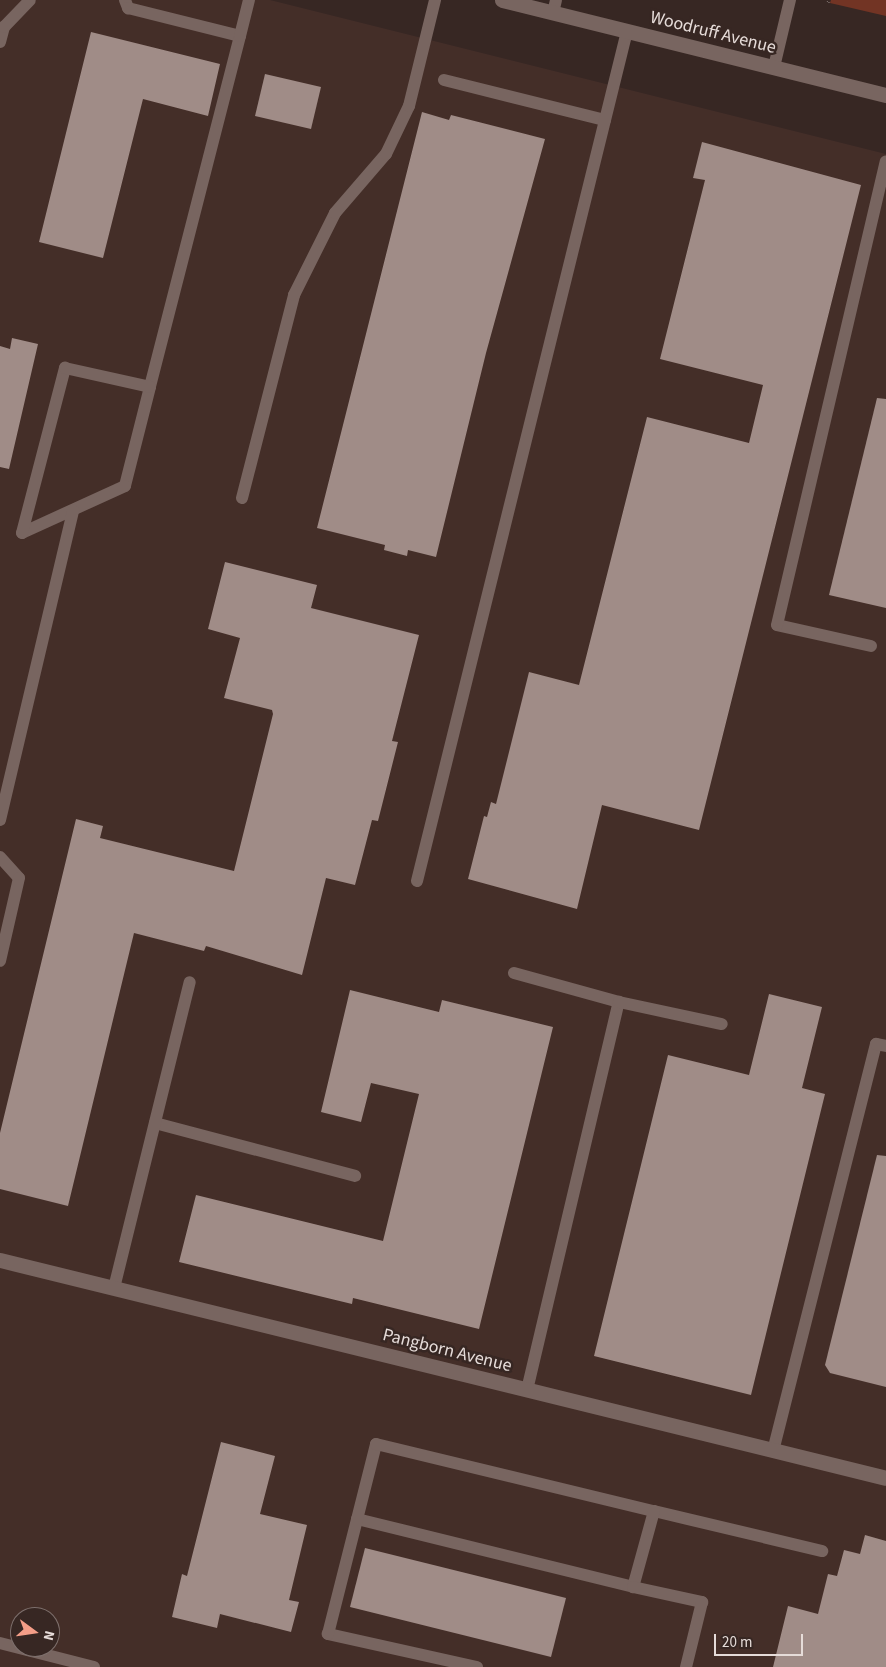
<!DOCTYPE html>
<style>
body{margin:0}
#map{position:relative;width:886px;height:1667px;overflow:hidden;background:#372723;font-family:"Source Sans 3",sans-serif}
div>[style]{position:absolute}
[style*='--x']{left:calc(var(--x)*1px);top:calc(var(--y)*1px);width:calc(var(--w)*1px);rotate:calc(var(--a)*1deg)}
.built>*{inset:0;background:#442e28}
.green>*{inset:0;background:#723424}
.building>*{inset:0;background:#a08c87}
.path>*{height:3px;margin-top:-1.5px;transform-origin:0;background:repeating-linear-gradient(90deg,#786a67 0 1px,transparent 0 5px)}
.lane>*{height:12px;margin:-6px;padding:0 6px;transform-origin:6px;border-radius:6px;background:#786560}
.street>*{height:15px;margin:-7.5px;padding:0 7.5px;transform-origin:7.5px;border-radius:7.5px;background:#786560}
.secondary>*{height:15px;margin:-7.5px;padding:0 7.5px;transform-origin:7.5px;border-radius:7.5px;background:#786560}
span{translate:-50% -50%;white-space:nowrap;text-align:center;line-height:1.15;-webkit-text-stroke:5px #372723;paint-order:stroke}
.street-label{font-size:18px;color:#e6dcd9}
.north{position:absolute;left:10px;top:1607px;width:50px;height:50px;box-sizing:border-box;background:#372723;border:1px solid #7d6f6c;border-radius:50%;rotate:104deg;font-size:14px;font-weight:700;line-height:20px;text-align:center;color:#e6dcd9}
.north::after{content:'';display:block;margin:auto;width:18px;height:22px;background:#f49e88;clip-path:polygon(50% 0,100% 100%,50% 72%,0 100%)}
.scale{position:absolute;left:714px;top:1634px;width:89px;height:22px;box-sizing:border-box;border:2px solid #e6dcd9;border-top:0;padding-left:6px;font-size:15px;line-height:18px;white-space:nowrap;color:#e6dcd9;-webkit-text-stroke:4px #372723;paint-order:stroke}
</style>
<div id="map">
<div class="built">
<i style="clip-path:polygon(evenodd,0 0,270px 0,886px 154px,886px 1667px,0 1667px,0 0,20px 1617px,50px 1617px,50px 1647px,20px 1647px,20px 1617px)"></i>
</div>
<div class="green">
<i style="clip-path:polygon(831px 0,886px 0,886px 16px,830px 3px)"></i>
</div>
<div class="building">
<i style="clip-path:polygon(91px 32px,220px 64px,208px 116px,143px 99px,103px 258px,39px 242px)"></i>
<i style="clip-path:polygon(265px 74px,321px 87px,311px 129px,255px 116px)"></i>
<i style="clip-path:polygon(422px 112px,449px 120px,451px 115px,545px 139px,486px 353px,436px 557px,408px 550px,407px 556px,384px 550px,385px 545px,317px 528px)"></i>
<i style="clip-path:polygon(702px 142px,861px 185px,699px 830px,602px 805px,577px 909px,468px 879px,484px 816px,487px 817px,491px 802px,496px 804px,529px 672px,579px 685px,647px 417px,749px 443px,763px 385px,660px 359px,705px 180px,693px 178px)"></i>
<i style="clip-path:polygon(12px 338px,38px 344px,9px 469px,0 467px,0 346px,10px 349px)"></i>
<i style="clip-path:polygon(877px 398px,886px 399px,886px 608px,829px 595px)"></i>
<i style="clip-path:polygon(225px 562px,317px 585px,311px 608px,419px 635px,392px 741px,398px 742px,378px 821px,372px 820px,355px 885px,326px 878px,302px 975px,206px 946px,204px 951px,134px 933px,68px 1206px,0 1189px,0 1133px,76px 819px,103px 826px,100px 838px,234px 871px,273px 714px,272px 710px,224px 698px,240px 638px,208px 629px)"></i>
<i style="clip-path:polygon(350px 990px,439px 1012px,442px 1000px,553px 1027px,479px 1329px,353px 1298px,352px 1304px,179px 1262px,196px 1195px,383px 1241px,419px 1094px,371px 1083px,361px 1122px,321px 1112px)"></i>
<i style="clip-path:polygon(769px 994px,822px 1007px,802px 1088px,825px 1094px,751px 1395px,594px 1356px,668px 1055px,749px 1075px)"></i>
<i style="clip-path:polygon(877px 1155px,886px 1156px,886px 1387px,830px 1373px,825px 1365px)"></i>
<i style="clip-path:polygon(221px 1442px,275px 1456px,260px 1514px,307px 1525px,289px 1600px,299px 1602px,291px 1632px,220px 1614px,217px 1628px,172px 1617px,182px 1574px,187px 1576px)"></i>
<i style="clip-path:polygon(865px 1535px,886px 1541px,886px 1667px,773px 1667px,788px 1606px,818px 1614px,828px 1574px,837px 1576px,844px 1550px,860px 1554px)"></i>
<i style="clip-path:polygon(365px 1548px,566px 1598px,551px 1657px,350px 1607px)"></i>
</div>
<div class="path">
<i style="--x:828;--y:2;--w:2;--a:-63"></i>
</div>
<div class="lane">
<i style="--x:125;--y:0;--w:9;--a:69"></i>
<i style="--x:128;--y:8;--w:115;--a:14"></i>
<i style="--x:240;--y:36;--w:362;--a:104.4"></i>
<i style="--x:150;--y:387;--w:102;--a:104.2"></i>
<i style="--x:125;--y:486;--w:113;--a:155.5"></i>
<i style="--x:22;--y:533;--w:171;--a:-75.4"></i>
<i style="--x:65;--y:368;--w:87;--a:12.6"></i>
<i style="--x:553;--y:13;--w:13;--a:-77"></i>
<i style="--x:240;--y:36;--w:37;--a:-76"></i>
<i style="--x:0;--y:42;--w:16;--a:-75"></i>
<i style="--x:4;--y:27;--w:37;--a:-46"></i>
<i style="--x:774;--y:67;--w:69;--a:-76.6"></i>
<i style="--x:444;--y:80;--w:166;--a:14"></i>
<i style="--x:242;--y:498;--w:210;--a:-75.6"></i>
<i style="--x:294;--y:295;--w:92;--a:-63.4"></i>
<i style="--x:335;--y:213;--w:78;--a:-49.2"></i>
<i style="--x:386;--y:154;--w:53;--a:-64.4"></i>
<i style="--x:409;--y:106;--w:109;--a:-76.2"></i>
<i style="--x:871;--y:646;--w:96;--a:-167.4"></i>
<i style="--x:777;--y:625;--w:476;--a:-76.8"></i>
<i style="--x:0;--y:820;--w:318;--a:-76.7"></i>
<i style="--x:0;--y:857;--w:28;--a:48"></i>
<i style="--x:19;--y:878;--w:85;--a:102.9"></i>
<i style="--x:417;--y:881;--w:876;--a:-76.12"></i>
<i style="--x:514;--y:973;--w:109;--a:15.4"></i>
<i style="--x:155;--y:1123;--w:207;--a:14.8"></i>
<i style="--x:114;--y:1288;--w:315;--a:-76.1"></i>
<i style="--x:527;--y:1390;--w:399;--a:-76.7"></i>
<i style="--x:619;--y:1002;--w:105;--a:12.1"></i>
<i style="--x:773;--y:1451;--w:420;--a:-75.8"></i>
<i style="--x:876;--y:1044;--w:10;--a:11"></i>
<i style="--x:654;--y:1511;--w:173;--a:13.4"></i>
<i style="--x:357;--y:1519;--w:284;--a:13.8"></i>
<i style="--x:0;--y:1643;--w:97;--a:14.3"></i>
<i style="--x:477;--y:1667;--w:153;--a:-167.5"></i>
<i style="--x:328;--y:1634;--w:196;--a:-75.8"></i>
<i style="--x:376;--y:1444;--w:286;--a:13.6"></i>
<i style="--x:654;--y:1511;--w:79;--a:105.4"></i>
<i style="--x:633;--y:1587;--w:71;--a:12.3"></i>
<i style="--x:702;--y:1602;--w:67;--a:103.8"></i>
</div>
<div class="street">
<i style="--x:0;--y:1260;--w:912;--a:13.82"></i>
</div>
<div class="secondary">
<i style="--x:502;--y:0;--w:396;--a:13.9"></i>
</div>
<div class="street-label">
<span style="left:713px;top:33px;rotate:14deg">Woodruff Avenue</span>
<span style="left:447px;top:1351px;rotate:14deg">Pangborn Avenue</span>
</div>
<div class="north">N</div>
<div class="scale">20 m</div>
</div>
